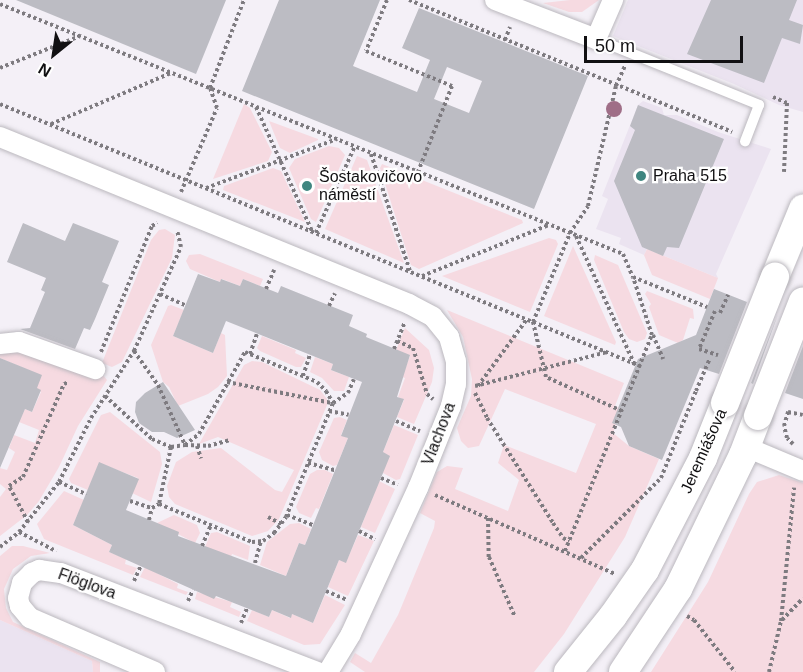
<!DOCTYPE html>
<meta charset="utf-8">
<style>
body{margin:0}
#map{position:relative;width:803px;height:672px;overflow:hidden;background:#f4f0f7;font-family:Arial,sans-serif}
div>[style]{position:absolute}
[style*='--x']{left:calc(var(--x)*1px);top:calc(var(--y)*1px);width:calc(var(--w)*1px);rotate:calc(var(--a)*1deg)}
.built>*{inset:0;background:#ebe3f0}
.green>*{inset:0;background:#f6dae1}
.building>*{inset:0;background:#bcbcc3}
.path>*{height:4px;margin-top:-2px;transform-origin:0;background:repeating-linear-gradient(90deg,#7e7b80 0 3px,transparent 0 6px)}
.roads{filter:drop-shadow(0 0 2px #bbb8be) drop-shadow(0 0 2px #bbb8be)}
.service>*{height:10px;margin:-5px;padding:0 5px;transform-origin:5px;border-radius:5px;background:#fff}
.minor>*{height:20px;margin:-10px;padding:0 10px;transform-origin:10px;border-radius:10px;background:#fff}
.secondary>*{height:28px;margin:-14px;padding:0 14px;transform-origin:14px;border-radius:14px;background:#fff}
.path-bridge>*{height:4px;margin-top:-2px;transform-origin:0;background:repeating-linear-gradient(90deg,#7e7b80 0 3px,transparent 0 6px)}
.bridges{filter:drop-shadow(0 0 2px #bbb8be) drop-shadow(0 0 2px #bbb8be)}
.secondary-bridge>*{height:28px;margin:-14px;padding:0 14px;transform-origin:14px;border-radius:14px;background:#fff}
.trees>*{width:16px;height:16px;margin:-8px;border-radius:50%;background:#9f6e87}
.dots>*{width:16px;height:16px;translate:-50% -50%;box-sizing:border-box;border:3px solid #fff;border-radius:50%}
span{translate:-50% -50%;white-space:nowrap;text-align:center;line-height:1.15;-webkit-text-stroke:4.5px #fff;paint-order:stroke}
.poi-label{font-size:16px;color:#111012}
.left{translate:0 -50%;text-align:left}
.street-label{font-size:16px;color:#111012}
.north{position:absolute;left:24px;top:24px;width:60px;height:60px;-webkit-text-stroke:4px #fff;paint-order:stroke;rotate:210deg;font-size:16px;font-weight:700;line-height:24px;text-align:center;color:#111012}
.north::after{content:'';display:block;margin:auto;width:21px;height:27px;background:#111012;clip-path:polygon(50% 0,100% 100%,50% 72%,0 100%)}
.scale{position:absolute;left:584px;top:36px;width:159px;height:27px;box-sizing:border-box;border:3px solid #111012;border-top:0;padding-left:8px;font-size:18px;line-height:21px;white-space:nowrap;color:#111012;-webkit-text-stroke:4px #fff;paint-order:stroke}
</style>
<div id="map">
<div class="built">
<i style="clip-path:polygon(628px 0,803px 0,803px 112px,779px 105px,734px 84px,613px 36px)"></i>
<i style="clip-path:polygon(643px 101px,662px 108px,664px 115px,677px 115px,718px 132px,771px 149px,716px 274px,718px 278px,647px 249px,644px 255px,619px 244px,621px 238px,596px 229px,608px 199px,602px 196px,638px 105px)"></i>
<i style="clip-path:polygon(0 620px,92px 661px,93px 672px,0 672px)"></i>
</div>
<div class="green">
<i style="clip-path:polygon(570px 0,599px 0,582px 12px,569px 12px,543px 3px)"></i>
<i style="clip-path:polygon(244px 104px,250px 108px,272px 152px,268px 161px,213px 179px)"></i>
<i style="clip-path:polygon(269px 121px,318px 139px,318px 140px,290px 153px,280px 148px)"></i>
<i style="clip-path:polygon(329px 146px,339px 148px,345px 155px,316px 222px,311px 219px,289px 168px,295px 159px)"></i>
<i style="clip-path:polygon(357px 156px,367px 160px,404px 263px,325px 229px)"></i>
<i style="clip-path:polygon(382px 164px,522px 220px,523px 223px,419px 269px,411px 265px,380px 168px)"></i>
<i style="clip-path:polygon(273px 168px,281px 171px,305px 222px,223px 190px,224px 186px)"></i>
<i style="clip-path:polygon(165px 229px,175px 235px,172px 258px,122px 362px,112px 367px,102px 363px,151px 240px,159px 230px)"></i>
<i style="clip-path:polygon(549px 238px,556px 240px,558px 244px,530px 312px,442px 276px)"></i>
<i style="clip-path:polygon(573px 246px,616px 342px,615px 345px,544px 316px)"></i>
<i style="clip-path:polygon(647px 249px,718px 278px,710px 299px,652px 275px,644px 255px)"></i>
<i style="clip-path:polygon(200px 254px,263px 279px,260px 286px,243px 279px,240px 286px,222px 279px,220px 282px,190px 269px,186px 261px,189px 255px)"></i>
<i style="clip-path:polygon(595px 255px,618px 265px,647px 333px,645px 339px,637px 342px,629px 339px,624px 332px,594px 260px)"></i>
<i style="clip-path:polygon(647px 291px,693px 309px,694px 319px,690px 318px,683px 340px,678px 343px,659px 335px,649px 307px,651px 304px,645px 294px)"></i>
<i style="clip-path:polygon(171px 305px,184px 310px,173px 336px,213px 353px,221px 333px,225px 335px,227px 376px,218px 387px,208px 394px,178px 406px,169px 387px,163px 382px,151px 345px,168px 306px)"></i>
<i style="clip-path:polygon(447px 310px,624px 383px,615px 406px,622px 409px,613px 433px,629px 446px,659px 459px,625px 537px,564px 634px,534px 672px,365px 672px,350px 662px,355px 653px,371px 663px,398px 615px,434px 528px,435px 521px,420px 513px,437px 472px,447px 466px,463px 468px,455px 489px,508px 511px,519px 480px,498px 463px,504px 445px,576px 473px,596px 424px,505px 389px,479px 446px,468px 448px,461px 441px,457px 428px,471px 396px,472px 379px,463px 337px)"></i>
<i style="clip-path:polygon(405px 328px,429px 350px,434px 368px,432px 382px,414px 424px,397px 417px,404px 400px,398px 397px,405px 378px,402px 377px,410px 356px,396px 350px)"></i>
<i style="clip-path:polygon(262px 336px,296px 350px,295px 353px,306px 358px,301px 367px,296px 367px,260px 351px,257px 348px)"></i>
<i style="clip-path:polygon(0 348px,35px 349px,102px 374px,107px 380px,78px 426px,59px 467px,39px 501px,27px 515px,0 536px,0 497px,6px 489px,0 484px,0 468px,7px 470px,15px 452px,9px 448px,14px 435px,35px 443px,39px 430px,19px 422px,25px 409px,32px 412px,41px 392px,34px 389px,39px 376px,42px 376px,0 358px)"></i>
<i style="clip-path:polygon(315px 357px,333px 364px,331px 370px,349px 377px,344px 391px,334px 391px,322px 378px,310px 372px)"></i>
<i style="clip-path:polygon(252px 361px,262px 362px,320px 390px,327px 399px,327px 405px,279px 519px,268px 531px,252px 536px,175px 504px,169px 497px,167px 486px,176px 462px,192px 452px,221px 448px,275px 490px,282px 492px,294px 470px,218px 437px,199px 444px,244px 365px)"></i>
<i style="clip-path:polygon(110px 412px,160px 452px,162px 464px,151px 502px,132px 493px,138px 478px,99px 463px,88px 490px,71px 483px,69px 479px,101px 415px)"></i>
<i style="clip-path:polygon(340px 417px,347px 420px,341px 435px,348px 438px,337px 465px,333px 466px,322px 460px,319px 452px,334px 418px)"></i>
<i style="clip-path:polygon(394px 425px,418px 435px,400px 479px,396px 480px,383px 473px,383px 452px)"></i>
<i style="clip-path:polygon(317px 470px,325px 470px,333px 474px,319px 509px,316px 508px,311px 518px,299px 513px,296px 507px,310px 474px)"></i>
<i style="clip-path:polygon(779px 475px,803px 483px,803px 672px,651px 672px,708px 582px,749px 494px,757px 482px)"></i>
<i style="clip-path:polygon(379px 481px,395px 489px,375px 533px,361px 527px)"></i>
<i style="clip-path:polygon(64px 491px,84px 500px,73px 525px,112px 545px,109px 552px,126px 559px,125px 564px,137px 568px,133px 575px,44px 539px,37px 524px)"></i>
<i style="clip-path:polygon(174px 515px,197px 525px,200px 533px,195px 543px,157px 523px)"></i>
<i style="clip-path:polygon(299px 523px,311px 529px,305px 545px,299px 543px,286px 576px,260px 565px,267px 542px,290px 524px)"></i>
<i style="clip-path:polygon(217px 532px,250px 546px,248px 560px,232px 554px,231px 557px,205px 547px,211px 533px)"></i>
<i style="clip-path:polygon(358px 535px,374px 541px,348px 596px,328px 587px,339px 560px,346px 562px)"></i>
<i style="clip-path:polygon(23px 546px,50px 553px,31px 556px,13px 569px,4px 589px,6px 608px,13px 622px,100px 662px,100px 672px,93px 672px,92px 661px,0 620px,0 556px,12px 546px)"></i>
<i style="clip-path:polygon(145px 567px,178px 584px,177px 588px,188px 592px,186px 595px,140px 577px)"></i>
<i style="clip-path:polygon(197px 592px,232px 602px,230px 607px,241px 612px,239px 617px,195px 599px)"></i>
<i style="clip-path:polygon(325px 595px,345px 605px,320px 644px,304px 645px,247px 621px,252px 610px,269px 617px,272px 610px,290px 618px,292px 614px,313px 623px)"></i>
</div>
<div class="building">
<i style="clip-path:polygon(16px 0,226px 0,196px 74px)"></i>
<i style="clip-path:polygon(evenodd,279px 0,380px 0,353px 66px,417px 92px,430px 60px,402px 48px,419px 8px,588px 76px,534px 209px,242px 91px,279px 0,447px 67px,482px 81px,469px 113px,434px 99px,447px 67px)"></i>
<i style="clip-path:polygon(711px 0,797px 0,789px 20px,803px 25px,800px 44px,782px 38px,764px 83px,687px 54px)"></i>
<i style="clip-path:polygon(638px 105px,724px 139px,679px 248px,667px 247px,663px 256px,642px 247px,614px 181px,635px 130px,630px 126px)"></i>
<i style="clip-path:polygon(23px 223px,65px 241px,73px 223px,119px 241px,102px 282px,109px 285px,95px 319px,90px 330px,84px 328px,75px 349px,20px 329px,30px 328px,45px 292px,41px 290px,46px 278px,7px 262px)"></i>
<i style="clip-path:polygon(198px 274px,220px 282px,221px 279px,240px 286px,243px 279px,278px 293px,281px 286px,353px 315px,349px 326px,367px 334px,366px 337px,410px 355px,397px 397px,404px 399px,383px 452px,390px 456px,346px 563px,339px 560px,313px 623px,292px 614px,291px 618px,272px 610px,269px 617px,216px 596px,214px 599px,109px 552px,112px 545px,73px 525px,99px 462px,139px 479px,126px 510px,179px 532px,178px 536px,286px 576px,299px 543px,305px 545px,348px 438px,341px 436px,362px 382px,331px 370px,333px 364px,226px 321px,213px 353px,173px 336px)"></i>
<i style="clip-path:polygon(714px 289px,747px 302px,719px 374px,700px 368px,662px 460px,629px 446px,621px 427px,612px 423px,638px 359px,696px 335px)"></i>
<i style="clip-path:polygon(778px 314px,753px 384px,751px 383px)"></i>
<i style="clip-path:polygon(803px 346px,803px 399px,785px 393px)"></i>
<i style="clip-path:polygon(0 358px,42px 375px,37px 388px,41px 390px,32px 412px,25px 409px,0 468px)"></i>
<i style="clip-path:polygon(163px 382px,195px 430px,177px 438px,164px 432px,152px 432px,139px 423px,135px 412px,136px 402px,145px 393px)"></i>
</div>
<div class="path">
<i style="--x:387;--y:0;--w:55;--a:112.4"></i>
<i style="--x:366;--y:51;--w:93;--a:22.1"></i>
<i style="--x:452;--y:86;--w:92;--a:111.6"></i>
<i style="--x:409;--y:0;--w:349;--a:22.2"></i>
<i style="--x:0;--y:4;--w:671;--a:21.86"></i>
<i style="--x:623;--y:254;--w:25;--a:67"></i>
<i style="--x:633;--y:277;--w:80;--a:22.1"></i>
<i style="--x:505;--y:40;--w:14;--a:-69"></i>
<i style="--x:0;--y:68;--w:86;--a:-21.8"></i>
<i style="--x:773;--y:97;--w:15;--a:23"></i>
<i style="--x:787;--y:103;--w:69;--a:92.5"></i>
<i style="--x:0;--y:104;--w:692;--a:22.26"></i>
<i style="--x:256;--y:107;--w:136;--a:65.7"></i>
<i style="--x:51;--y:124;--w:130;--a:-23"></i>
<i style="--x:371;--y:154;--w:123;--a:71.6"></i>
<i style="--x:206;--y:188;--w:140;--a:-20.5"></i>
<i style="--x:181;--y:192;--w:91;--a:-66.8"></i>
<i style="--x:217;--y:108;--w:21;--a:-109"></i>
<i style="--x:210;--y:88;--w:94;--a:-68.9"></i>
<i style="--x:316;--y:233;--w:95;--a:-65.9"></i>
<i style="--x:576;--y:236;--w:140;--a:65.5"></i>
<i style="--x:422;--y:276;--w:137;--a:-21.9"></i>
<i style="--x:266;--y:289;--w:21;--a:-67"></i>
<i style="--x:160;--y:294;--w:27;--a:24"></i>
<i style="--x:329;--y:306;--w:14;--a:-65"></i>
<i style="--x:715;--y:311;--w:41;--a:112.8"></i>
<i style="--x:699;--y:349;--w:20;--a:18"></i>
<i style="--x:720;--y:313;--w:20;--a:-66"></i>
<i style="--x:653;--y:335;--w:26;--a:67"></i>
<i style="--x:397;--y:341;--w:17;--a:24"></i>
<i style="--x:413;--y:348;--w:48;--a:73.1"></i>
<i style="--x:427;--y:394;--w:8;--a:40"></i>
<i style="--x:394;--y:349;--w:29;--a:-68"></i>
<i style="--x:134;--y:351;--w:42;--a:54.8"></i>
<i style="--x:158;--y:385;--w:66;--a:65.8"></i>
<i style="--x:185;--y:445;--w:23;--a:2"></i>
<i style="--x:208;--y:446;--w:23;--a:-15"></i>
<i style="--x:101;--y:352;--w:136;--a:-68"></i>
<i style="--x:152;--y:226;--w:6;--a:-31"></i>
<i style="--x:250;--y:354;--w:21;--a:-71"></i>
<i style="--x:303;--y:376;--w:22;--a:-72"></i>
<i style="--x:227;--y:382;--w:107;--a:11.3"></i>
<i style="--x:475;--y:386;--w:136;--a:-14.4"></i>
<i style="--x:478;--y:386;--w:83;--a:-53.8"></i>
<i style="--x:475;--y:393;--w:28;--a:64"></i>
<i style="--x:487;--y:418;--w:124;--a:57.8"></i>
<i style="--x:553;--y:523;--w:18;--a:56"></i>
<i style="--x:563;--y:538;--w:7;--a:27"></i>
<i style="--x:105;--y:396;--w:64;--a:42.5"></i>
<i style="--x:152;--y:439;--w:21;--a:23"></i>
<i style="--x:171;--y:447;--w:14;--a:-8"></i>
<i style="--x:185;--y:445;--w:18;--a:-38"></i>
<i style="--x:199;--y:434;--w:94;--a:-60.7"></i>
<i style="--x:245;--y:352;--w:78;--a:22.6"></i>
<i style="--x:317;--y:382;--w:13;--a:45"></i>
<i style="--x:326;--y:391;--w:14;--a:60"></i>
<i style="--x:329;--y:411;--w:20;--a:11"></i>
<i style="--x:622;--y:411;--w:83;--a:-155.9"></i>
<i style="--x:546;--y:377;--w:57;--a:-103.3"></i>
<i style="--x:533;--y:322;--w:96;--a:-67.4"></i>
<i style="--x:570;--y:233;--w:32;--a:-56"></i>
<i style="--x:588;--y:206;--w:123;--a:-76.9"></i>
<i style="--x:616;--y:86;--w:22;--a:-66"></i>
<i style="--x:396;--y:421;--w:26;--a:23"></i>
<i style="--x:793;--y:444;--w:8;--a:-135"></i>
<i style="--x:787;--y:438;--w:12;--a:-104"></i>
<i style="--x:784;--y:426;--w:15;--a:-74"></i>
<i style="--x:788;--y:412;--w:15;--a:11"></i>
<i style="--x:197;--y:446;--w:13;--a:72"></i>
<i style="--x:171;--y:447;--w:58;--a:101.9"></i>
<i style="--x:159;--y:504;--w:100;--a:22.2"></i>
<i style="--x:252;--y:542;--w:11;--a:-5"></i>
<i style="--x:263;--y:541;--w:14;--a:-36"></i>
<i style="--x:274;--y:533;--w:20;--a:-53"></i>
<i style="--x:286;--y:517;--w:123;--a:-67.6"></i>
<i style="--x:333;--y:403;--w:18;--a:-34"></i>
<i style="--x:348;--y:393;--w:15;--a:-67"></i>
<i style="--x:308;--y:463;--w:28;--a:15"></i>
<i style="--x:381;--y:478;--w:18;--a:22"></i>
<i style="--x:59;--y:482;--w:30;--a:24"></i>
<i style="--x:435;--y:495;--w:197;--a:23.7"></i>
<i style="--x:130;--y:501;--w:23;--a:18"></i>
<i style="--x:287;--y:515;--w:28;--a:21"></i>
<i style="--x:268;--y:517;--w:15;--a:28"></i>
<i style="--x:488;--y:518;--w:39;--a:89"></i>
<i style="--x:489;--y:557;--w:65;--a:66.6"></i>
<i style="--x:149;--y:520;--w:12;--a:-76"></i>
<i style="--x:152;--y:508;--w:8;--a:-30"></i>
<i style="--x:28;--y:522;--w:41;--a:-117.8"></i>
<i style="--x:9;--y:486;--w:17;--a:-33"></i>
<i style="--x:23;--y:477;--w:102;--a:-66.2"></i>
<i style="--x:64;--y:384;--w:5;--a:-22"></i>
<i style="--x:359;--y:531;--w:18;--a:27"></i>
<i style="--x:19;--y:532;--w:42;--a:27.2"></i>
<i style="--x:202;--y:546;--w:23;--a:-67"></i>
<i style="--x:0;--y:547;--w:24;--a:-38"></i>
<i style="--x:19;--y:532;--w:64;--a:-51.3"></i>
<i style="--x:59;--y:482;--w:72;--a:-63.4"></i>
<i style="--x:91;--y:418;--w:80;--a:-57.3"></i>
<i style="--x:134;--y:351;--w:114;--a:-65.7"></i>
<i style="--x:181;--y:247;--w:17;--a:-103"></i>
<i style="--x:565;--y:551;--w:233;--a:-68.1"></i>
<i style="--x:652;--y:335;--w:61;--a:-108.1"></i>
<i style="--x:581;--y:558;--w:113;--a:-45"></i>
<i style="--x:661;--y:478;--w:94;--a:-68.1"></i>
<i style="--x:255;--y:563;--w:23;--a:-75"></i>
<i style="--x:134;--y:581;--w:17;--a:-66"></i>
<i style="--x:326;--y:591;--w:23;--a:23"></i>
<i style="--x:188;--y:601;--w:12;--a:-66"></i>
<i style="--x:687;--y:616;--w:8;--a:30"></i>
<i style="--x:694;--y:620;--w:66;--a:51.7"></i>
<i style="--x:782;--y:620;--w:30;--a:-46"></i>
<i style="--x:241;--y:623;--w:16;--a:-68"></i>
<i style="--x:769;--y:672;--w:52;--a:-76.8"></i>
<i style="--x:781;--y:621;--w:134;--a:-84.4"></i>
</div>
<div class="roads">
<div class="service">
<i style="--x:596;--y:39;--w:176;--a:22"></i>
<i style="--x:759;--y:105;--w:39;--a:111"></i>
</div>
<div class="minor">
<i style="--x:495;--y:0;--w:108;--a:21.1"></i>
<i style="--x:596;--y:39;--w:43;--a:-66.4"></i>
<i style="--x:0;--y:137;--w:442;--a:22.2"></i>
<i style="--x:409;--y:304;--w:27;--a:28"></i>
<i style="--x:433;--y:317;--w:26;--a:51"></i>
<i style="--x:449;--y:337;--w:25;--a:74"></i>
<i style="--x:456;--y:361;--w:23;--a:90"></i>
<i style="--x:456;--y:384;--w:23;--a:103"></i>
<i style="--x:451;--y:406;--w:88;--a:111.9"></i>
<i style="--x:418;--y:488;--w:161;--a:114.7"></i>
<i style="--x:351;--y:634;--w:44;--a:121.2"></i>
<i style="--x:0;--y:344;--w:19;--a:-6"></i>
<i style="--x:19;--y:342;--w:81;--a:19.6"></i>
<i style="--x:746;--y:447;--w:62;--a:22.8"></i>
<i style="--x:155;--y:672;--w:136;--a:-156.6"></i>
<i style="--x:30;--y:618;--w:16;--a:-130"></i>
<i style="--x:20;--y:606;--w:8;--a:-104"></i>
<i style="--x:18;--y:598;--w:16;--a:-75"></i>
<i style="--x:22;--y:583;--w:14;--a:-45"></i>
<i style="--x:32;--y:573;--w:8;--a:-23"></i>
<i style="--x:39;--y:570;--w:22;--a:8"></i>
<i style="--x:61;--y:573;--w:275;--a:21.1"></i>
</div>
<div class="secondary">
<i style="--x:775;--y:277;--w:74;--a:-67.6"></i>
<i style="--x:568;--y:672;--w:72;--a:-51.2"></i>
<i style="--x:613;--y:616;--w:56;--a:-55.2"></i>
<i style="--x:645;--y:570;--w:126;--a:-62.6"></i>
<i style="--x:703;--y:458;--w:59;--a:-68.2"></i>
<i style="--x:623;--y:672;--w:100;--a:-56.5"></i>
<i style="--x:678;--y:589;--w:149;--a:-64.1"></i>
<i style="--x:743;--y:455;--w:42;--a:-69"></i>
</div>
</div>
<div class="path-bridge">
<i style="--x:696;--y:391;--w:34;--a:-67"></i>
</div>
<div class="bridges">
<div class="secondary-bridge">
<i style="--x:725;--y:403;--w:136;--a:-68.4"></i>
<i style="--x:758;--y:416;--w:123;--a:-68.6"></i>
</div>
</div>
<div class="trees">
<i style="left:614px;top:109px"></i>
</div>
<div class="dots">
<i style="left:641px;top:176px;background:#3f8680"></i>
<i style="left:307px;top:186px;background:#3f8680"></i>
</div>
<div class="poi-label">
<span class="left" style="left:653px;top:176px">Praha 515</span>
<span class="left" style="left:319px;top:186px">Šostakovičovo<br>náměstí</span>
</div>
<div class="street-label">
<span style="left:439px;top:434px;rotate:-69deg">Vlachova</span>
<span style="left:704px;top:451px;rotate:-66deg">Jeremiášova</span>
<span style="left:87px;top:584px;rotate:20deg">Flöglova</span>
</div>
<div class="north">N</div>
<div class="scale">50 m</div>
</div>
